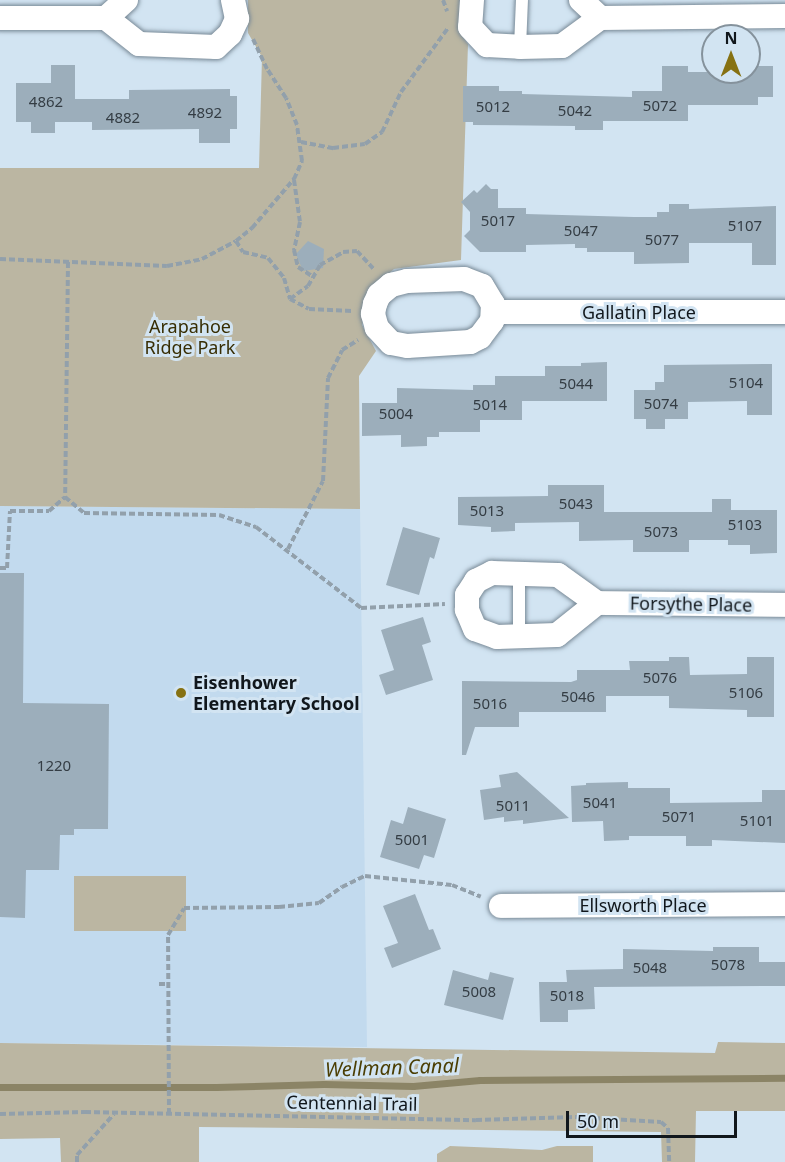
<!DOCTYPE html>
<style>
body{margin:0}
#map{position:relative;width:785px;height:1162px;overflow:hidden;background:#d2e4f2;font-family:"Noto Sans",sans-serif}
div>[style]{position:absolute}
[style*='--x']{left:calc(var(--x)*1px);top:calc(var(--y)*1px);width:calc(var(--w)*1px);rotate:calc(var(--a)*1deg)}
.built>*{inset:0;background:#c2daee}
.green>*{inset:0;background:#bbb6a2}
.stream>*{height:7px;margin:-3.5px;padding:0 3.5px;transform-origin:3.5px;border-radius:3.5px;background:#8b8466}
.building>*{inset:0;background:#9caebb}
.path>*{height:4px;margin-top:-2px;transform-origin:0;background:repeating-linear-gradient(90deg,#92a0ab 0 6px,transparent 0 9px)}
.roads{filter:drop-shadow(0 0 2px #798a97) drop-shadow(0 0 2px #798a97)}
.service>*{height:12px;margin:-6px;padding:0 6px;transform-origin:6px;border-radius:6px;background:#fff}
.minor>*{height:24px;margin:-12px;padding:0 12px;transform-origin:12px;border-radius:12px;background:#fff}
.dots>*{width:16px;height:16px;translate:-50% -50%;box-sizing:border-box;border:3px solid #d2e4f2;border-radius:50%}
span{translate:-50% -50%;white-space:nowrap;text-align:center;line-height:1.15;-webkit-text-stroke:6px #d2e4f2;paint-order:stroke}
.number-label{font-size:15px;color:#343d44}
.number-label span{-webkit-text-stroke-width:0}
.street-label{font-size:18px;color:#11171c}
.park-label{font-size:18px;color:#372d03}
.poi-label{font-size:18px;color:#11171c;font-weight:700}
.left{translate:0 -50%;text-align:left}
.water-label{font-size:20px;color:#4b3e03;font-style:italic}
.north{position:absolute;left:701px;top:24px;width:60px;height:60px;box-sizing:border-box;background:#d2e4f2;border:2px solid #85929c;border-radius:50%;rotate:0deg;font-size:16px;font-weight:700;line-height:24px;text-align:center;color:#11171c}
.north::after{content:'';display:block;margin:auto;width:21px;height:27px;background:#867112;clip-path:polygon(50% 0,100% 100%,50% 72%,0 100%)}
.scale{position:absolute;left:566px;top:1111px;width:171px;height:27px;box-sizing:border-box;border:3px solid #11171c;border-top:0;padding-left:8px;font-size:18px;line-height:21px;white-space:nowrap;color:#11171c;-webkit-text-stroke:4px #d2e4f2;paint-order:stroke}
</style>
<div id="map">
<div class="built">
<i style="clip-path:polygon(0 506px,360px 509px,367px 1047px,0 1043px)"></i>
</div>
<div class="green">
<i style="clip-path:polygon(248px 0,467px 0,463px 13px,462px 36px,468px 44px,461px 260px,394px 269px,369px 291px,362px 325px,376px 351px,359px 376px,360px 509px,0 506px,0 168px,259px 168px,262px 57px,248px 33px)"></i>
<i style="clip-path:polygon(74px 876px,186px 876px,186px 931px,74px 931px)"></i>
<i style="clip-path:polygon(718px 1042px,785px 1043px,785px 1111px,696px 1111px,695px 1162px,662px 1162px,661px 1132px,199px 1127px,199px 1162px,61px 1162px,60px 1138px,0 1139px,0 1043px,715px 1053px)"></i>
<i style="clip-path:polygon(450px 1146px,542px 1150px,557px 1146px,593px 1146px,593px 1162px,437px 1162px,437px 1154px)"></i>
</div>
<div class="stream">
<i style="--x:0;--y:1087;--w:216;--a:0"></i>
<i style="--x:216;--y:1087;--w:108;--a:-1.6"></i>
<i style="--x:324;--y:1084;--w:89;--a:1.3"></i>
<i style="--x:413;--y:1086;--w:67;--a:-5.1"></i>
<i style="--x:480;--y:1080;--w:305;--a:-0.4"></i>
</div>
<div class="building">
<i style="clip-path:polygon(51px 65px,75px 65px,75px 99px,129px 99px,129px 90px,230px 89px,230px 96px,237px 96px,237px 129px,230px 129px,230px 143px,199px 143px,199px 129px,92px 130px,92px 122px,55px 122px,55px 133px,31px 133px,31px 122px,16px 122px,16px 83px,51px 83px)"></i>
<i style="clip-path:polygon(662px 66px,688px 66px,688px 72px,749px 72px,749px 66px,773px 66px,773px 97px,758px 97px,758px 105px,688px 105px,688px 121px,603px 121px,603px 130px,575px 130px,575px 126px,473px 125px,473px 122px,463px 122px,463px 86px,499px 86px,499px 91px,522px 91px,522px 94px,632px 97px,632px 91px,662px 91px)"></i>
<i style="clip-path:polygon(486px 184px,491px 189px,498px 189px,498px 208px,526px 208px,526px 214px,634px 217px,657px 217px,657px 212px,669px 212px,669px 204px,689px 204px,689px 209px,776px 206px,776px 265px,752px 265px,752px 243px,689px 243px,689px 263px,634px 264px,634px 252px,587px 252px,587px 248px,575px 248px,575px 244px,526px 245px,526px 252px,480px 252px,464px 236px,470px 230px,470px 212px,461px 202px,474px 190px,477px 193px)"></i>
<i style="clip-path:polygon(308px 241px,324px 249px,323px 268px,303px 271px,296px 254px)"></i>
<i style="clip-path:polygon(607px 362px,607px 401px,522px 401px,522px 420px,480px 420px,480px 432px,439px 432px,439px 437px,427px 437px,427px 446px,401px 447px,401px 435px,362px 436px,362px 403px,397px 403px,397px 388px,473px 390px,473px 385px,495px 385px,495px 376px,545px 376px,545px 366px,581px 366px,581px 363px)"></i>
<i style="clip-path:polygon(772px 364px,772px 415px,747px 415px,747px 401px,688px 402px,688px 419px,665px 419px,665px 429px,646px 429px,646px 419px,634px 419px,634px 390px,655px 390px,655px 382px,664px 382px,664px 365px)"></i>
<i style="clip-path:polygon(548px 485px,604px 485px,604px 512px,712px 512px,712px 499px,731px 499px,731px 510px,777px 510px,777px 553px,750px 554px,750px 545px,728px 545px,728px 540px,689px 540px,689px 552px,633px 552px,633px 540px,579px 541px,579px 522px,515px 523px,515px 531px,491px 532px,491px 527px,458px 525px,458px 497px,548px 496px)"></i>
<i style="clip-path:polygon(403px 527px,440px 538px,434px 559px,430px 557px,419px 595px,386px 585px)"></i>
<i style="clip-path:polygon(0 573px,24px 573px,23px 703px,109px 704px,108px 829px,74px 829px,74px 835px,60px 835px,59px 870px,26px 870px,25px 918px,0 917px)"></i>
<i style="clip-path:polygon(423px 617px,431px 642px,422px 645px,433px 680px,386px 695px,379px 675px,394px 670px,381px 630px)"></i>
<i style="clip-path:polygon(669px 657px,689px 657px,690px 675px,747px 674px,747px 657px,774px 657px,774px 717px,747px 717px,747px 710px,669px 708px,669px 696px,606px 696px,606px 712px,519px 712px,519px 727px,475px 727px,466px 755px,462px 755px,462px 681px,571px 682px,577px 680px,577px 670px,630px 670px,629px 661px,669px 661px)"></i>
<i style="clip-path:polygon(517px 772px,569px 818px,523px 824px,523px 820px,504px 822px,504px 817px,484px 820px,480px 790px,501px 787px,499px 775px)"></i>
<i style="clip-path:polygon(628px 782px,628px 788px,670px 788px,670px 803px,762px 802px,762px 790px,785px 790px,785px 843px,712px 840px,712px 846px,686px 846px,686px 836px,629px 836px,629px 840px,604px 841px,603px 821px,572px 822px,571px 786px,586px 785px,586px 783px)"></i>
<i style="clip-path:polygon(408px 807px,446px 819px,434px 858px,424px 855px,419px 869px,380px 857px,391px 820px,403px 824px)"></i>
<i style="clip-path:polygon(415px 894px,429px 930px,433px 929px,441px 949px,392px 968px,384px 948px,398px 943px,383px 906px)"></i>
<i style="clip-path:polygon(713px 947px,759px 947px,759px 962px,785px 962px,785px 986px,594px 987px,595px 1009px,568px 1010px,568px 1022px,540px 1022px,539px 982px,567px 982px,566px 970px,623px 969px,623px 949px,713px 951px)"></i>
<i style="clip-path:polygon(453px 970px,488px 980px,490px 972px,514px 978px,503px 1020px,444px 1005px)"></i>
</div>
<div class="path">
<i style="--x:443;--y:0;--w:12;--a:70"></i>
<i style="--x:301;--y:142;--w:33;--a:11"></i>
<i style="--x:333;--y:148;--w:32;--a:-7"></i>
<i style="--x:365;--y:144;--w:21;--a:-35"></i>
<i style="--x:382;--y:132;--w:44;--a:-64.6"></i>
<i style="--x:401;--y:92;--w:79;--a:-53.7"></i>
<i style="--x:294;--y:180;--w:42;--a:81.9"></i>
<i style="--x:300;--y:222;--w:29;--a:102"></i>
<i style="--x:294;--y:250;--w:17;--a:77"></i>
<i style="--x:298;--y:267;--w:17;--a:33"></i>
<i style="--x:236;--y:241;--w:13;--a:58"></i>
<i style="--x:243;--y:252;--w:26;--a:13"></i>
<i style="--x:268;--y:258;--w:26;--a:51"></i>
<i style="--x:284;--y:278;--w:22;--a:74"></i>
<i style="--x:290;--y:299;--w:21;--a:28"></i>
<i style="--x:309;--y:309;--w:43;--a:2.7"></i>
<i style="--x:0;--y:259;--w:167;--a:2.4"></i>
<i style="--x:167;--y:266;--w:36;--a:-11"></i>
<i style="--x:202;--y:259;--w:38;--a:-28"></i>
<i style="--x:236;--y:241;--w:21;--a:-39"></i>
<i style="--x:252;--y:228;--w:65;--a:-49.4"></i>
<i style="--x:294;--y:179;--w:20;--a:-66"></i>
<i style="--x:302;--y:161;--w:36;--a:-98"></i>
<i style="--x:297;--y:125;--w:29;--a:-112"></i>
<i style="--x:286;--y:98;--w:35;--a:-123"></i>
<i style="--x:267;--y:69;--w:33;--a:-115"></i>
<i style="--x:68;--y:262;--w:235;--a:90.7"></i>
<i style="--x:65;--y:497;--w:25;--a:40"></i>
<i style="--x:84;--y:513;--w:135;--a:0.8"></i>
<i style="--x:219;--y:515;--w:39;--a:18"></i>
<i style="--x:256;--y:527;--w:133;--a:37.6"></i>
<i style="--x:361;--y:608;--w:84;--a:-2.7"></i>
<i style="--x:290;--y:299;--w:22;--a:-36"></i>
<i style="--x:308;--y:286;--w:24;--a:-60"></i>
<i style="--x:320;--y:265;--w:26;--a:-29"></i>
<i style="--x:343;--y:252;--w:14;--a:-4"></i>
<i style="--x:357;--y:251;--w:26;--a:47"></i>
<i style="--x:288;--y:549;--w:76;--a:-62.8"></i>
<i style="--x:323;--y:481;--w:103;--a:-87.2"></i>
<i style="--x:328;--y:378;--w:31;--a:-63"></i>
<i style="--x:342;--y:350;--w:19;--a:-32"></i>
<i style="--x:0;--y:568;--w:7;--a:0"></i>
<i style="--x:7;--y:568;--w:57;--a:-87"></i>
<i style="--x:10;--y:511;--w:39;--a:0"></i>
<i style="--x:49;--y:511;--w:21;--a:-41"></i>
<i style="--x:159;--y:984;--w:10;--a:0"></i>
<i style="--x:0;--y:1114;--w:85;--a:-1.3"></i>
<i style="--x:85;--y:1112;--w:391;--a:1.2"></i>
<i style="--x:476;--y:1120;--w:100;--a:-1.7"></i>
<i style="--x:576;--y:1117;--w:85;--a:3.4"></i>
<i style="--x:661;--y:1122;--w:9;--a:41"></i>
<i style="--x:668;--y:1128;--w:34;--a:88"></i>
<i style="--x:169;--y:1114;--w:179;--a:-90.3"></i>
<i style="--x:168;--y:935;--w:31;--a:-59"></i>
<i style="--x:184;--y:908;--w:95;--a:-0.6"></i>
<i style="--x:279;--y:907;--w:40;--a:-5.7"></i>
<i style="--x:319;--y:903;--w:28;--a:-35"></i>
<i style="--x:342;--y:887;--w:25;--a:-26"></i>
<i style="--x:365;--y:876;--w:87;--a:5.9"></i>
<i style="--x:452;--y:885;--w:31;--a:22"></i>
<i style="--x:77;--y:1162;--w:7;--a:-90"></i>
<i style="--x:77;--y:1155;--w:55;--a:-47.9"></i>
</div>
<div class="roads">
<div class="service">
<i style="--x:520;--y:47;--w:47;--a:-87.6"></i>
<i style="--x:519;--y:574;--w:62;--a:90"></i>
</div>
<div class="minor">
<i style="--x:472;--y:0;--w:27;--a:94"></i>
<i style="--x:470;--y:27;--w:25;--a:47"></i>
<i style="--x:487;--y:45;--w:33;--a:3"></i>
<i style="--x:520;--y:47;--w:42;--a:-1.4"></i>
<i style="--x:562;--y:46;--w:47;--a:-36.4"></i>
<i style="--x:600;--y:18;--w:185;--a:-0.6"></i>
<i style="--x:581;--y:0;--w:26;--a:43"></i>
<i style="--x:0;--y:18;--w:106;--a:0"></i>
<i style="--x:106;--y:18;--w:42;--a:38.2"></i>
<i style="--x:139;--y:44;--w:77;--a:2.2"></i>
<i style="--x:216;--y:47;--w:19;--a:-43"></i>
<i style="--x:230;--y:34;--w:17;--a:-65"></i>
<i style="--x:237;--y:19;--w:19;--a:-102"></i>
<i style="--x:106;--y:18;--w:27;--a:-42"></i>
<i style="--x:464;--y:279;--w:19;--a:21"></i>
<i style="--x:482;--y:286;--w:21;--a:59"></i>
<i style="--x:493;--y:304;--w:17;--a:93"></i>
<i style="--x:492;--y:321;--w:20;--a:127"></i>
<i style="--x:480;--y:337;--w:11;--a:153"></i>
<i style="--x:470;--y:342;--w:63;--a:176.4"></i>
<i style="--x:407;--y:346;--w:16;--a:-169"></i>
<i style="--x:391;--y:343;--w:21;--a:-133"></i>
<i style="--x:377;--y:328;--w:15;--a:-106"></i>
<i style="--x:373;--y:314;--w:10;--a:-79"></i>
<i style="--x:375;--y:304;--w:10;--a:-66"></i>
<i style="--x:379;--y:295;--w:16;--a:-40"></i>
<i style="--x:391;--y:285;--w:16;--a:-14"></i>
<i style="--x:407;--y:281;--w:57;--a:-2"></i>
<i style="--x:494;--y:312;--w:291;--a:0"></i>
<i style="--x:597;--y:603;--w:51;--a:141.3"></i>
<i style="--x:557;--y:635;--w:60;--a:178.1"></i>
<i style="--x:497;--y:637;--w:23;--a:-160"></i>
<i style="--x:475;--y:629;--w:21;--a:-113"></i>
<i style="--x:467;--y:610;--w:15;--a:-90"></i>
<i style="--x:467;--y:595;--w:17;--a:-57"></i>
<i style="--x:476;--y:581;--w:18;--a:-27"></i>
<i style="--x:492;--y:573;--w:66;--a:1.7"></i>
<i style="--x:558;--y:575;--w:48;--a:35.7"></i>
<i style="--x:597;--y:603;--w:188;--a:0.6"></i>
<i style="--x:501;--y:906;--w:284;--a:-0.4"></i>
</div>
</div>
<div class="dots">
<i style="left:181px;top:693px;background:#867112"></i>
</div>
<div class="number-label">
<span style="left:46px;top:102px">4862</span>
<span style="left:660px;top:106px">5072</span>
<span style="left:493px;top:107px">5012</span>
<span style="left:575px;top:111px">5042</span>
<span style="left:205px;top:113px">4892</span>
<span style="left:123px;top:118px">4882</span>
<span style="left:498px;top:221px">5017</span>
<span style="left:745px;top:226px">5107</span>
<span style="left:581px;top:231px">5047</span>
<span style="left:662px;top:240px">5077</span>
<span style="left:746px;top:383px">5104</span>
<span style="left:576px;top:384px">5044</span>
<span style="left:661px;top:404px">5074</span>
<span style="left:490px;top:405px">5014</span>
<span style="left:396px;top:414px">5004</span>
<span style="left:576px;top:504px">5043</span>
<span style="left:487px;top:511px">5013</span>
<span style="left:745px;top:525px">5103</span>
<span style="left:661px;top:532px">5073</span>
<span style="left:660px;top:678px">5076</span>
<span style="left:746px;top:693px">5106</span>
<span style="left:578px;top:697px">5046</span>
<span style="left:490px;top:704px">5016</span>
<span style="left:54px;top:766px">1220</span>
<span style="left:600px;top:803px">5041</span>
<span style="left:513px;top:806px">5011</span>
<span style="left:679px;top:817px">5071</span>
<span style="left:757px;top:821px">5101</span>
<span style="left:412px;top:840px">5001</span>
<span style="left:728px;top:965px">5078</span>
<span style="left:650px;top:968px">5048</span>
<span style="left:479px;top:992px">5008</span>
<span style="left:567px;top:996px">5018</span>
</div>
<div class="street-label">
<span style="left:639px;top:312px">Gallatin Place</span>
<span style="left:691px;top:604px;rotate:1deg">Forsythe Place</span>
<span style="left:643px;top:905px">Ellsworth Place</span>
<span style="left:352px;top:1103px;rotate:1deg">Centennial Trail</span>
</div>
<div class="park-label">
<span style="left:190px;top:337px">Arapahoe<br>Ridge Park</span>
</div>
<div class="poi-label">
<span class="left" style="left:193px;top:693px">Eisenhower<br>Elementary School</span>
</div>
<div class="water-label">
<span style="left:392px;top:1067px;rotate:-2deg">Wellman Canal</span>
</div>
<div class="north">N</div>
<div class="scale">50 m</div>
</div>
